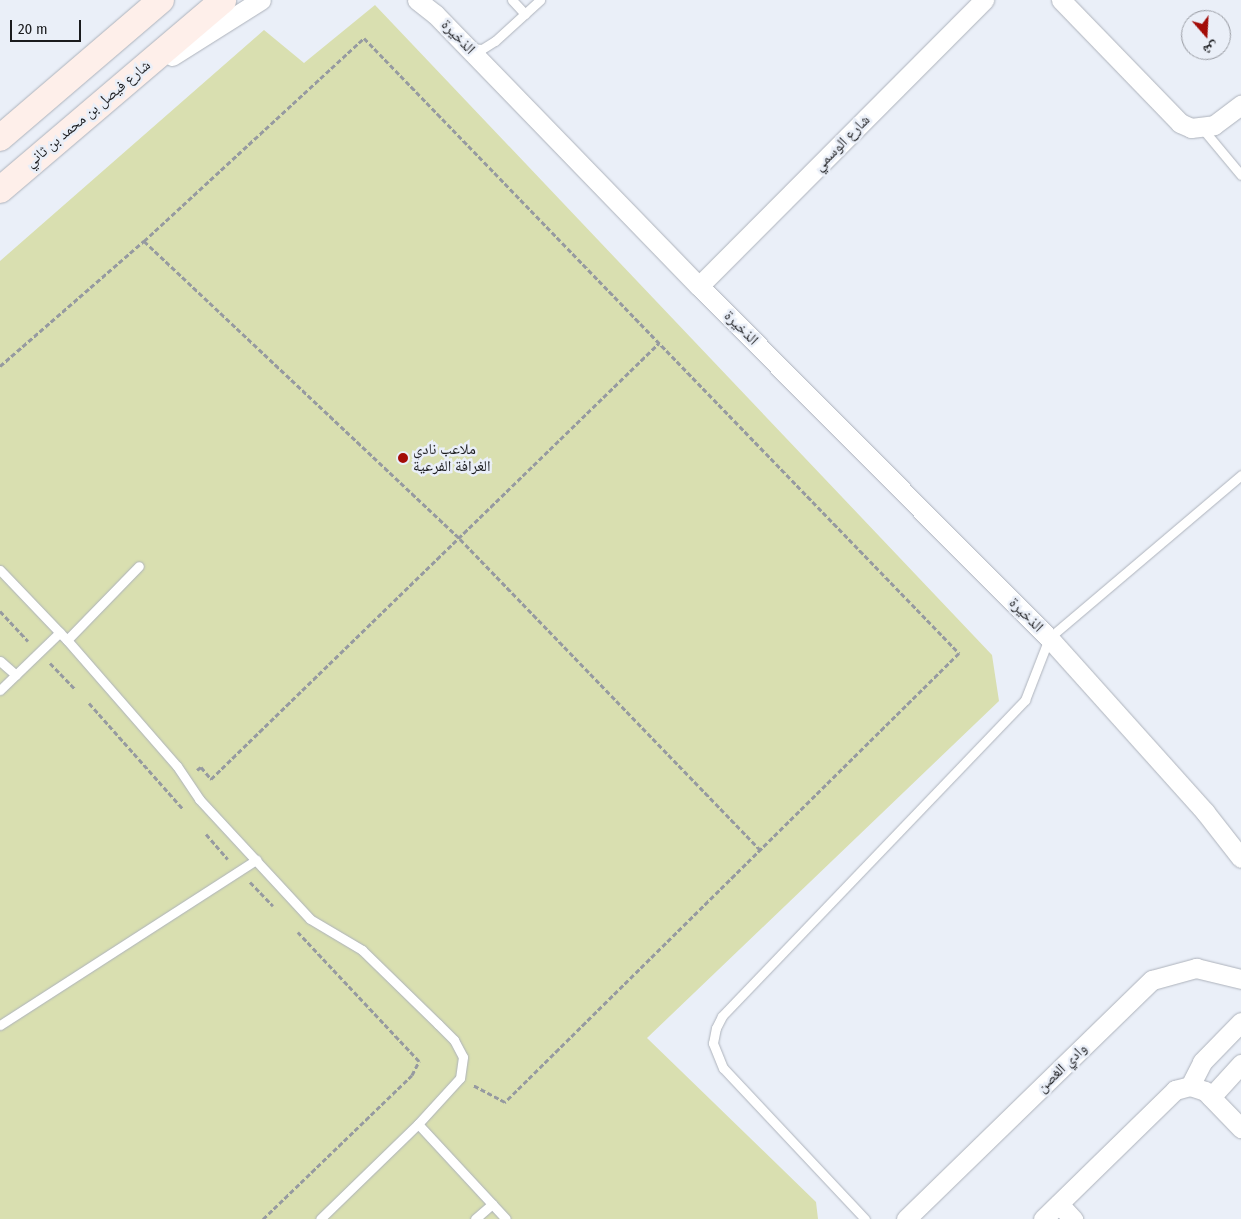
<!DOCTYPE html>
<meta charset="utf-8">
<style>
body{margin:0}
#map{position:relative;width:1241px;height:1219px;overflow:hidden;background:#eaeff8;font-family:"Fira Sans Condensed","Noto Naskh Arabic",sans-serif}
div>[style]{position:absolute}
[style*='--x']{left:calc(var(--x)*1px);top:calc(var(--y)*1px);width:calc(var(--w)*1px);rotate:calc(var(--a)*1deg)}
.green>*{inset:0;background:#d9dfb0}
.path>*{height:3px;margin-top:-1.5px;transform-origin:0;background:repeating-linear-gradient(90deg,#969aa0 0 5px,transparent 0 7.5px)}
.roads{filter:drop-shadow(0 0 1px #adb2bb) drop-shadow(0 0 1px #adb2bb)}
.lane>*{height:9px;margin:-4.5px;padding:0 4.5px;transform-origin:4.5px;border-radius:4.5px;background:#fff}
.street>*{height:19px;margin:-9.5px;padding:0 9.5px;transform-origin:9.5px;border-radius:9.5px;background:#fff}
.secondary>*{height:26px;margin:-13px;padding:0 13px;transform-origin:13px;border-radius:13px;background:#feefea}
.dots>*{width:14px;height:14px;translate:-50% -50%;box-sizing:border-box;border:2px solid #eaeff8;border-radius:50%}
span{translate:-50% -50%;white-space:nowrap;text-align:center;line-height:1.15;-webkit-text-stroke:5px #eaeff8;paint-order:stroke}
.street-label{font-size:15px;color:#1a1b1e}
.poi-label{font-size:15px;color:#1a1b1e}
.left{translate:0 -50%;text-align:left}
.north{position:absolute;left:1181px;top:10px;width:50px;height:50px;box-sizing:border-box;background:#eaeff8;border:1px solid #979aa1;border-radius:50%;rotate:161deg;font-size:14px;font-weight:700;line-height:20px;text-align:center;color:#1a1b1e}
.north::after{content:'';display:block;margin:auto;width:18px;height:22px;background:#a30c07;clip-path:polygon(50% 0,100% 100%,50% 72%,0 100%)}
.scale{position:absolute;left:10px;top:20px;width:71px;height:22px;box-sizing:border-box;border:2px solid #1a1b1e;border-top:0;padding-left:6px;font-size:15px;line-height:18px;white-space:nowrap;color:#1a1b1e;-webkit-text-stroke:4px #eaeff8;paint-order:stroke}
</style>
<div id="map">
<div class="green">
<i style="clip-path:polygon(375px 5px,992px 655px,999px 701px,647px 1038px,816px 1202px,818px 1219px,0 1219px,0 261px,264px 30px,304px 63px)"></i>
</div>
<div class="path">
<i style="--x:144;--y:241;--w:434;--a:43.3"></i>
<i style="--x:460;--y:539;--w:432;--a:46"></i>
<i style="--x:0;--y:366;--w:191;--a:-41"></i>
<i style="--x:144;--y:241;--w:299;--a:-42.7"></i>
<i style="--x:364;--y:38;--w:856;--a:45.95"></i>
<i style="--x:959;--y:653;--w:639;--a:135.32"></i>
<i style="--x:505;--y:1102;--w:36;--a:-152"></i>
<i style="--x:0;--y:611;--w:41;--a:47"></i>
<i style="--x:50;--y:663;--w:35;--a:46"></i>
<i style="--x:89;--y:703;--w:142;--a:48.4"></i>
<i style="--x:197;--y:770;--w:5;--a:-37"></i>
<i style="--x:201;--y:767;--w:16;--a:50"></i>
<i style="--x:211;--y:779;--w:625;--a:-44.22"></i>
<i style="--x:206;--y:834;--w:33;--a:49"></i>
<i style="--x:250;--y:882;--w:33;--a:46"></i>
<i style="--x:263;--y:1219;--w:207;--a:-44"></i>
<i style="--x:412;--y:1075;--w:16;--a:-63"></i>
<i style="--x:419;--y:1061;--w:177;--a:-133.2"></i>
</div>
<div class="roads">
<div class="lane">
<i style="--x:512;--y:0;--w:19;--a:47"></i>
<i style="--x:471;--y:48;--w:11;--a:5"></i>
<i style="--x:482;--y:49;--w:15;--a:-32"></i>
<i style="--x:495;--y:41;--w:61;--a:-42.3"></i>
<i style="--x:1202;--y:128;--w:61;--a:50.3"></i>
<i style="--x:0;--y:570;--w:97;--a:46.3"></i>
<i style="--x:67;--y:640;--w:167;--a:48.9"></i>
<i style="--x:177;--y:766;--w:40;--a:56"></i>
<i style="--x:199;--y:799;--w:163;--a:47.2"></i>
<i style="--x:310;--y:919;--w:61;--a:30.8"></i>
<i style="--x:362;--y:950;--w:106;--a:44.2"></i>
<i style="--x:438;--y:1024;--w:23;--a:45"></i>
<i style="--x:454;--y:1040;--w:19;--a:62"></i>
<i style="--x:463;--y:1057;--w:21;--a:98"></i>
<i style="--x:460;--y:1078;--w:62;--a:132.4"></i>
<i style="--x:418;--y:1124;--w:136;--a:135.9"></i>
<i style="--x:67;--y:640;--w:103;--a:-45.8"></i>
<i style="--x:0;--y:661;--w:21;--a:41"></i>
<i style="--x:0;--y:690;--w:83;--a:-44"></i>
<i style="--x:0;--y:1025;--w:305;--a:-32.8"></i>
<i style="--x:418;--y:1124;--w:129;--a:47.2"></i>
<i style="--x:475;--y:1219;--w:23;--a:-41"></i>
<i style="--x:865;--y:1219;--w:207;--a:-133.2"></i>
<i style="--x:723;--y:1068;--w:27;--a:-112"></i>
<i style="--x:713;--y:1043;--w:15;--a:-79"></i>
<i style="--x:716;--y:1028;--w:13;--a:-63"></i>
<i style="--x:722;--y:1016;--w:438;--a:-46.2"></i>
<i style="--x:1025;--y:700;--w:66;--a:-68.8"></i>
<i style="--x:1049;--y:638;--w:252;--a:-40.3"></i>
</div>
<div class="street">
<i style="--x:417;--y:0;--w:23;--a:38"></i>
<i style="--x:435;--y:14;--w:379;--a:45.9"></i>
<i style="--x:699;--y:286;--w:496;--a:45.2"></i>
<i style="--x:1049;--y:638;--w:234;--a:48.1"></i>
<i style="--x:1205;--y:812;--w:58;--a:52"></i>
<i style="--x:1061;--y:0;--w:171;--a:45.9"></i>
<i style="--x:1180;--y:123;--w:12;--a:24"></i>
<i style="--x:1191;--y:128;--w:23;--a:-7"></i>
<i style="--x:1214;--y:125;--w:34;--a:-37"></i>
<i style="--x:172;--y:56;--w:105;--a:-32.2"></i>
<i style="--x:699;--y:286;--w:404;--a:-45.1"></i>
<i style="--x:1190;--y:1086;--w:27;--a:-63"></i>
<i style="--x:1202;--y:1062;--w:56;--a:-45.7"></i>
<i style="--x:1211;--y:1097;--w:45;--a:-47.7"></i>
<i style="--x:1059;--y:1204;--w:21;--a:47"></i>
<i style="--x:906;--y:1219;--w:343;--a:-44.2"></i>
<i style="--x:1152;--y:980;--w:46;--a:-15.3"></i>
<i style="--x:1196;--y:968;--w:46;--a:13.7"></i>
<i style="--x:1043;--y:1219;--w:185;--a:-44.3"></i>
<i style="--x:1175;--y:1090;--w:16;--a:-15"></i>
<i style="--x:1190;--y:1086;--w:16;--a:18"></i>
<i style="--x:1205;--y:1091;--w:52;--a:45.8"></i>
</div>
<div class="secondary">
<i style="--x:0;--y:138;--w:212;--a:-40.6"></i>
<i style="--x:0;--y:190;--w:293;--a:-40.4"></i>
</div>
</div>
<div class="dots">
<i style="left:403px;top:458px;background:#a30c07"></i>
</div>
<div class="street-label">
<span style="left:458px;top:37px;rotate:46deg">الذخيرة</span>
<span style="left:88px;top:114px;rotate:-40deg">شارع فيصل بن محمد بن ثاني</span>
<span style="left:842px;top:143px;rotate:-45deg">شارع الوسمي</span>
<span style="left:741px;top:328px;rotate:45deg">الذخيرة</span>
<span style="left:1026px;top:615px;rotate:45deg">الذخيرة</span>
<span style="left:1062px;top:1068px;rotate:-44deg">وادي الغصن</span>
</div>
<div class="poi-label">
<span class="left" style="left:413px;top:458px">ملاعب نادي<br>الغرافة الفرعية</span>
</div>
<div class="north">ش</div>
<div class="scale">20 m</div>
</div>
